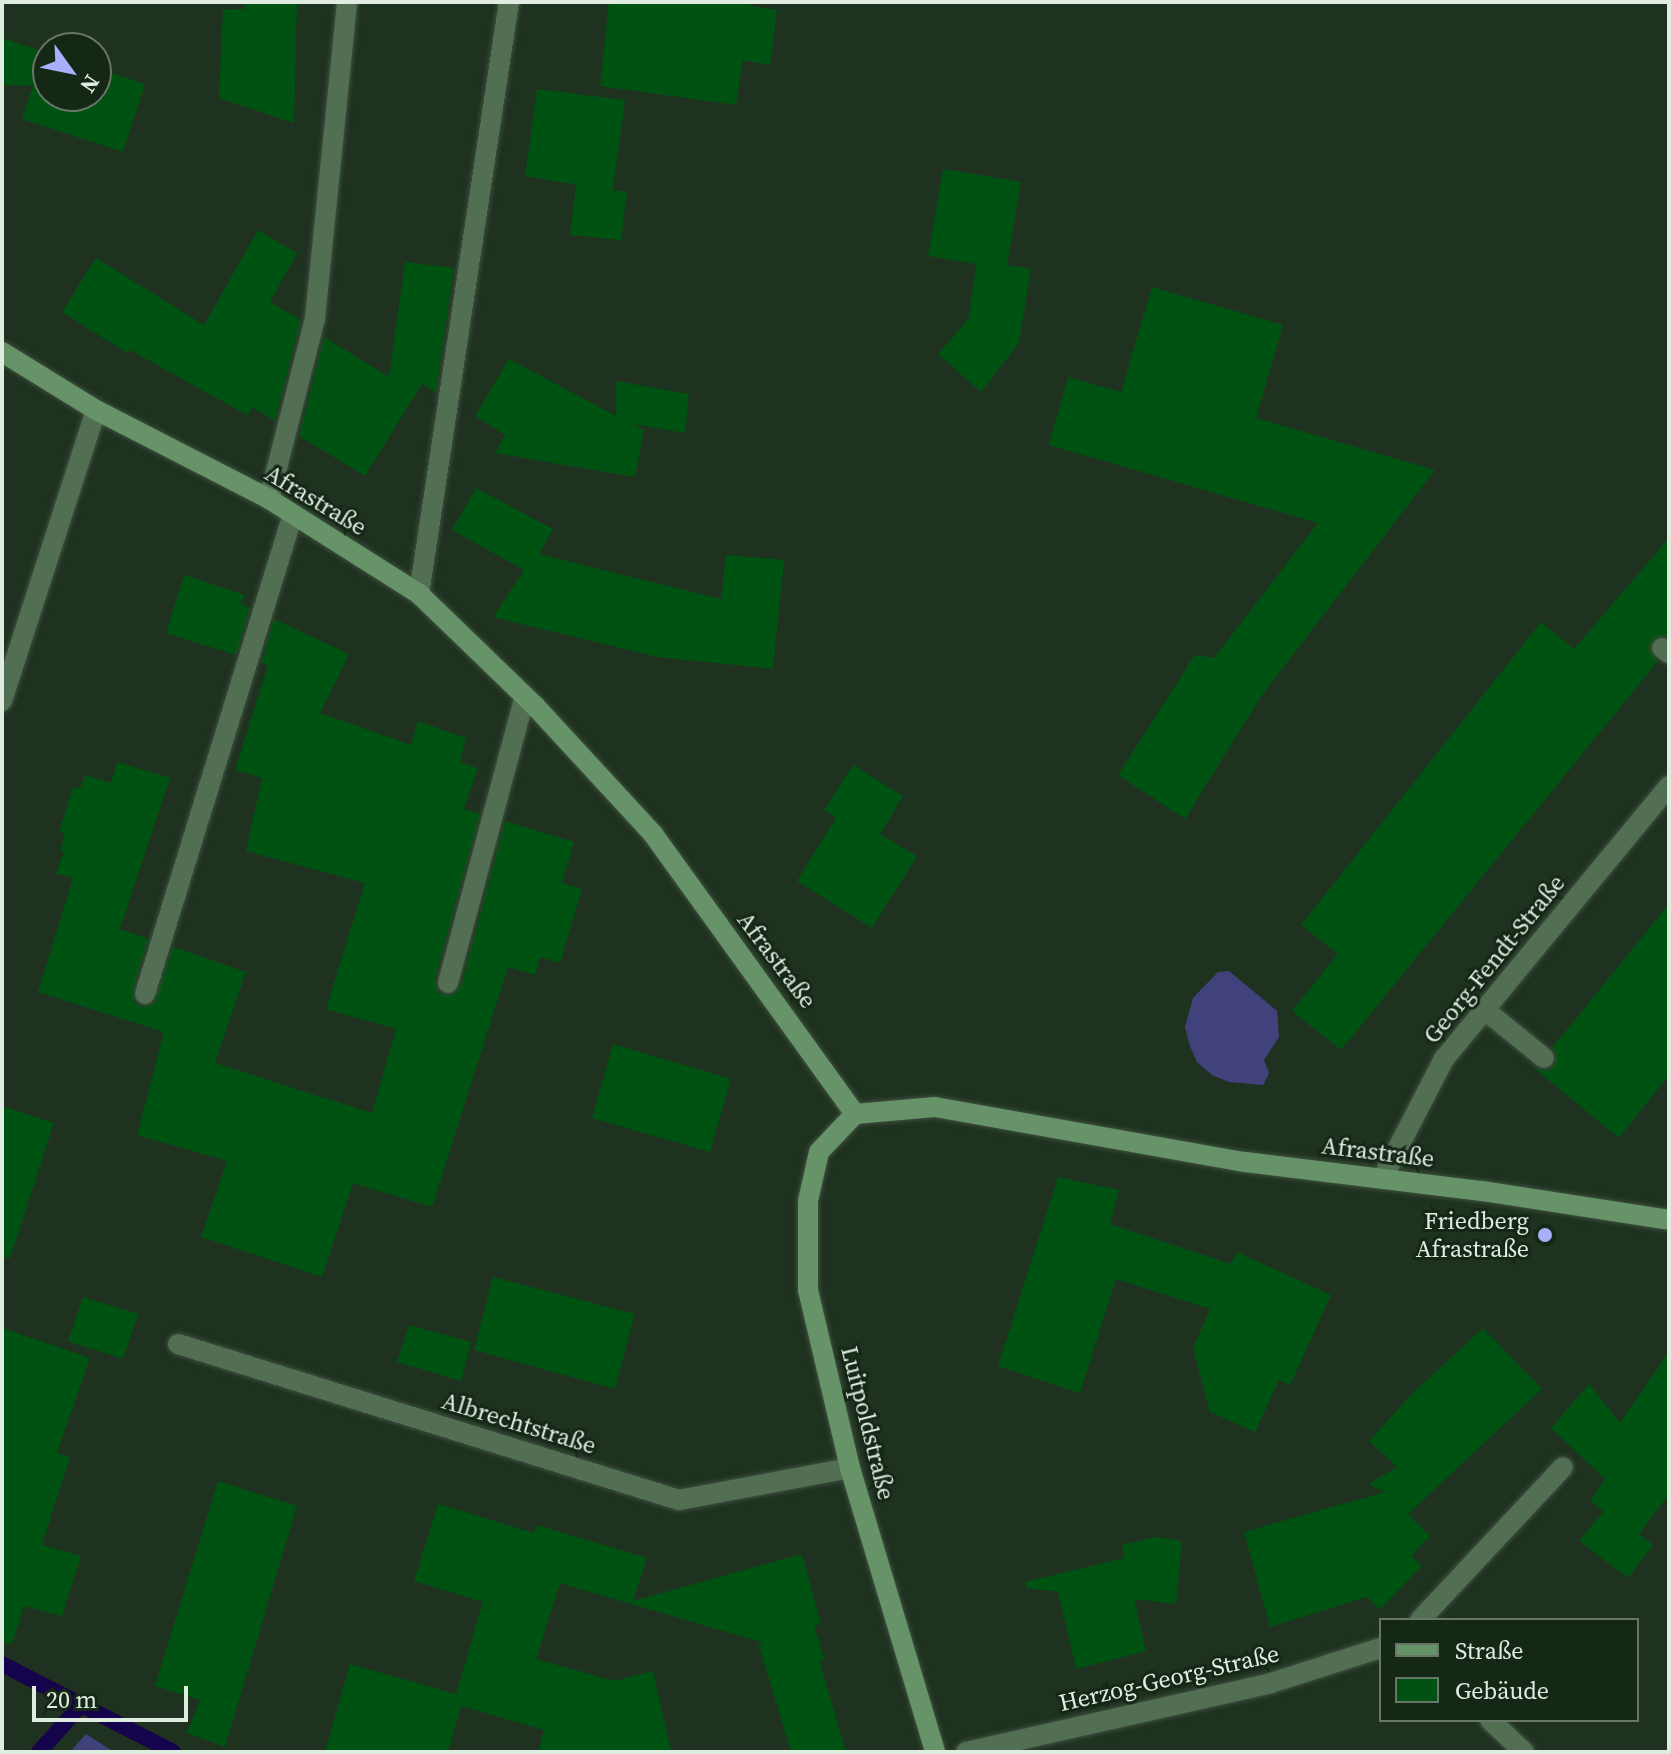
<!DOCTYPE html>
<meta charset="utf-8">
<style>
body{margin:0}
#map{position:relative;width:1671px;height:1754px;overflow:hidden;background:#1f3220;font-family:"Source Serif 4",serif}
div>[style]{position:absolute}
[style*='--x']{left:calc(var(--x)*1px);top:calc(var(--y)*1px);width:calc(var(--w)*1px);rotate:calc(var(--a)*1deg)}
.green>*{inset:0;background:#41427c}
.stream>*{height:16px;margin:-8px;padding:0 8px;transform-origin:8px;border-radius:8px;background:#15034c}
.building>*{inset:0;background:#005212}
.roads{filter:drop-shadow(0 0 2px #3e503f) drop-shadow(0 0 2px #3e503f)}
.lane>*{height:20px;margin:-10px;padding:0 10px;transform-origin:10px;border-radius:10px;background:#526e53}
.street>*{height:20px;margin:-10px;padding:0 10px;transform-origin:10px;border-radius:10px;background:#526e53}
.secondary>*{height:20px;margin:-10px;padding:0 10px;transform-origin:10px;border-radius:10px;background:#669368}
.dots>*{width:22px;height:22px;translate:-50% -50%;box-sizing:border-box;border:4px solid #152816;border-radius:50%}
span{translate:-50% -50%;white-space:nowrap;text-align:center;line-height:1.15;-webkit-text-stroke:6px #152816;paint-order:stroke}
.street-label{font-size:24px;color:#e1ece1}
.poi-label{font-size:24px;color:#e1ece1}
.right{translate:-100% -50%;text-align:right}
.frame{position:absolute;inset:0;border:4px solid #e1ece1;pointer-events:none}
.legend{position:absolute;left:1379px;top:1618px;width:260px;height:104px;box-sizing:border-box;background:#152816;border:2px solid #677667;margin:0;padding:10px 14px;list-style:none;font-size:24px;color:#e1ece1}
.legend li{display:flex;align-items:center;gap:16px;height:40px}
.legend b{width:40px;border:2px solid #677667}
.north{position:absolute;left:32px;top:32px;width:80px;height:80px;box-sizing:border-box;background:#152816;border:2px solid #677667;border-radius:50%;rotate:123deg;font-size:22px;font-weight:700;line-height:32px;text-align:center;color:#e1ece1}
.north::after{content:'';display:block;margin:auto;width:28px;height:36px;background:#abaffb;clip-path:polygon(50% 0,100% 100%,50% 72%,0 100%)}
.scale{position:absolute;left:32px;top:1686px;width:156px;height:36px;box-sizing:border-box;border:4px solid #e1ece1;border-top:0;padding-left:10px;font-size:24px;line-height:28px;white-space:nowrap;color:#e1ece1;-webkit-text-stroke:6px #152816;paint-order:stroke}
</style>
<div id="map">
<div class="green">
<i style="clip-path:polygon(1229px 971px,1277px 1011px,1279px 1037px,1264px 1060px,1269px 1073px,1263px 1085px,1229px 1082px,1212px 1075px,1197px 1062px,1190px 1046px,1185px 1027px,1193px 998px,1218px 972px)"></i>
<i style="clip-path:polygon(86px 1734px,114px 1752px,70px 1752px)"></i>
</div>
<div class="stream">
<i style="--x:2;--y:1664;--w:192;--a:27.2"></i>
<i style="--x:39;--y:1752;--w:63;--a:-48.2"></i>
</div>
<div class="building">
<i style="clip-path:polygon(245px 2px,297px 2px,294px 123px,219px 98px,223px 10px,244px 9px)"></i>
<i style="clip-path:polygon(609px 2px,751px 2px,751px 6px,777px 10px,770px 65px,743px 60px,736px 105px,600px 86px)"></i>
<i style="clip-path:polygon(2px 38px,48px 53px,48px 96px,96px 96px,96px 68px,145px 84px,123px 152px,22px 119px,33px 86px,2px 85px)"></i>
<i style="clip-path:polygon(537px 89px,625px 100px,613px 190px,627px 192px,621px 240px,570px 235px,576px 185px,595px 188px,525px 176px)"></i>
<i style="clip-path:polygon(943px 169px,1021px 182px,1007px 265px,1031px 269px,1019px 343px,981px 392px,938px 354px,969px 318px,976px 264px,928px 256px)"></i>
<i style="clip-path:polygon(258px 230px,297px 253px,270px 302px,301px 320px,275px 421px,252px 407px,247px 415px,130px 350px,127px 353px,62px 312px,96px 258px,204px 325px)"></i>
<i style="clip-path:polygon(405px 262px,454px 268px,436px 393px,422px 384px,365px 476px,299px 436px,324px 337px,389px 377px)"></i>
<i style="clip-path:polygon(1152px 287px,1283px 325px,1256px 418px,1435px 470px,1262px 695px,1185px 819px,1118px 775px,1195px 655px,1214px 658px,1318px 523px,1049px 445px,1068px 377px,1121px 392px)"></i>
<i style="clip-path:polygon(509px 359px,616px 416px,616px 381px,689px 394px,685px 433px,633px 424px,644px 430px,635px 477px,495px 453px,505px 435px,475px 416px)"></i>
<i style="clip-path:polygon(476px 488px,553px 529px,539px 554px,721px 599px,726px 555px,784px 560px,773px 669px,658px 657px,493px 617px,524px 570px,452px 530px)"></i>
<i style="clip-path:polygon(1669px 538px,1669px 637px,1656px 637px,1649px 648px,1658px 661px,1341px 1050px,1292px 1011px,1338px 954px,1301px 925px,1541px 622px,1574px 649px)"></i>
<i style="clip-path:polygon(184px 575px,244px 595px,241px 603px,250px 608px,236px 655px,166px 633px)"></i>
<i style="clip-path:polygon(274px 619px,349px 654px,320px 713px,411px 745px,418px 721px,466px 738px,460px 762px,478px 768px,464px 809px,480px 814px,435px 980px,439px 993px,452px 995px,461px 986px,505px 821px,574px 842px,562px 883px,582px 889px,560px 963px,540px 957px,535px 975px,508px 967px,432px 1207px,353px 1183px,322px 1277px,201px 1237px,227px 1161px,137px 1135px,164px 1032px,38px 992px,73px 878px,56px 873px,64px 852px,60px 851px,65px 834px,59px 832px,73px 787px,80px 789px,85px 775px,111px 783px,117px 762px,170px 778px,120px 929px,148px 939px,133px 990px,135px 1002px,142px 1007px,154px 1003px,173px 947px,246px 972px,215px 1063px,372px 1113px,396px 1029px,326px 1009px,365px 883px,246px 851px,262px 778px,235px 770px,268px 665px,261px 663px)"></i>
<i style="clip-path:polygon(853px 765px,903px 796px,880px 834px,917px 856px,872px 928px,797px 881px,836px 818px,824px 810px)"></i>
<i style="clip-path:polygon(1669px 904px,1669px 1075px,1619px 1138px,1535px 1069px,1548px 1070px,1554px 1066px,1556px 1054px,1552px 1048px)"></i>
<i style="clip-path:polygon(613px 1044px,731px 1079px,710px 1152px,592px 1118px)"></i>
<i style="clip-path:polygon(2px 1106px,54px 1123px,10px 1258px,2px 1257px)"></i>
<i style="clip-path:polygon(1058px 1177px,1119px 1190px,1110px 1224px,1231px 1264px,1237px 1252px,1331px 1295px,1290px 1385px,1279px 1380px,1255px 1432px,1210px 1412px,1193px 1348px,1210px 1309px,1116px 1279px,1080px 1393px,998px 1366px)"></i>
<i style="clip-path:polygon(493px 1277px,635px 1314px,615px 1389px,474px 1350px)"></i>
<i style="clip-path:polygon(83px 1297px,138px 1314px,123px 1359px,68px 1341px)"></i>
<i style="clip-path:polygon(409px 1325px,471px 1342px,461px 1381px,397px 1362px)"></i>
<i style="clip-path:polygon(2px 1328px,90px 1358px,57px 1453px,70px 1457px,42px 1545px,81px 1556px,62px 1616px,24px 1606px,12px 1644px,2px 1642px)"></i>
<i style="clip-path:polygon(1483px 1328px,1542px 1389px,1408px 1514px,1430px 1536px,1411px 1556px,1422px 1566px,1379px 1610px,1367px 1597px,1270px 1627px,1244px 1532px,1385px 1492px,1368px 1484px,1397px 1467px,1369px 1441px,1413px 1393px)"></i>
<i style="clip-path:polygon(1669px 1351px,1669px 1494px,1639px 1534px,1653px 1545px,1628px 1578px,1579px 1541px,1604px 1511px,1590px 1501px,1605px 1479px,1551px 1428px,1589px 1384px,1620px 1423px)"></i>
<i style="clip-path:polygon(218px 1481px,297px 1506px,225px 1747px,187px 1733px,200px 1700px,155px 1686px)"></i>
<i style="clip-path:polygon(438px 1504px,534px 1533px,537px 1525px,647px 1558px,633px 1601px,802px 1554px,821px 1624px,814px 1626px,825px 1661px,819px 1660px,846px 1752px,791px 1752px,759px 1645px,764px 1643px,560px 1583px,536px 1659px,614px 1681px,653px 1671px,671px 1752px,538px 1752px,544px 1730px,461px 1706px,448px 1752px,325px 1752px,350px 1664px,456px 1694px,483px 1602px,414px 1581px)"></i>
<i style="clip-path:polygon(1156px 1537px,1182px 1541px,1176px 1604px,1134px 1599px,1146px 1651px,1076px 1669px,1058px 1592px,1026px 1588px,1025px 1582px,1124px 1558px,1122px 1545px)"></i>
</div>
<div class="roads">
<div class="lane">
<i style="--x:269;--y:499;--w:187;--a:-75.7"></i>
<i style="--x:315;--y:318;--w:318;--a:-84.2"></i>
<i style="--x:419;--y:594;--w:599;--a:-81.36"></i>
<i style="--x:1662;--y:648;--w:9;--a:36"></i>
<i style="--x:2;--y:701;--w:306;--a:-72.1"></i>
<i style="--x:448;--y:983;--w:297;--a:-75"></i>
<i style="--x:145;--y:994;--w:502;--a:-72.86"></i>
<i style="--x:1485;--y:1010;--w:76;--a:39.1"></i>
</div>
<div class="street">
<i style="--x:1382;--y:1179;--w:135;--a:-62.7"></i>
<i style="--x:1444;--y:1059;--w:354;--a:-50.5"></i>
<i style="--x:178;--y:1344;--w:525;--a:17.3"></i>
<i style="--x:679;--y:1500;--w:174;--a:-10.6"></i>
<i style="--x:1420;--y:1620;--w:209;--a:-46.9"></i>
<i style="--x:1490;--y:1720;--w:47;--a:43.3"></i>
<i style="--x:966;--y:1752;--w:313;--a:-12.7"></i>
<i style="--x:1271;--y:1683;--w:115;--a:-17.7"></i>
</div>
<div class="secondary">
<i style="--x:2;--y:352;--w:110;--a:31.7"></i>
<i style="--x:96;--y:410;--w:195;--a:27.2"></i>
<i style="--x:269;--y:499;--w:178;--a:32.3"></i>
<i style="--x:419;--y:594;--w:161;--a:44"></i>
<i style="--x:535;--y:706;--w:174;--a:47.3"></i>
<i style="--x:653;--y:834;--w:345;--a:54.2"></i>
<i style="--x:855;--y:1114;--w:80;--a:-5"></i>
<i style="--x:935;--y:1107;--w:315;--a:10.1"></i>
<i style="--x:1245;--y:1162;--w:239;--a:7"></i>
<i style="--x:1482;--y:1191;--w:189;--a:8.8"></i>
<i style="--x:855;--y:1114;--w:52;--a:133.5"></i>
<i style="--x:819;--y:1152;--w:50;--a:102.7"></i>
<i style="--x:808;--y:1201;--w:89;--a:90"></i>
<i style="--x:808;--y:1290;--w:183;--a:76.7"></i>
<i style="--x:850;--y:1468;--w:296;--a:73.3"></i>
</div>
</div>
<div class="dots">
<i style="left:1545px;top:1235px;background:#abaffb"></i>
</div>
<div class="street-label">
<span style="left:316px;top:500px;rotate:31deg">Afrastraße</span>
<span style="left:1494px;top:959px;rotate:-51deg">Georg-Fendt-Straße</span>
<span style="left:777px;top:960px;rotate:53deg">Afrastraße</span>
<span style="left:1378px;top:1152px;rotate:7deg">Afrastraße</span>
<span style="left:519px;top:1423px;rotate:17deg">Albrechtstraße</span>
<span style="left:868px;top:1423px;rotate:76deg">Luitpoldstraße</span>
<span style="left:1169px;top:1678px;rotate:-13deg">Herzog-Georg-Straße</span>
</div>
<div class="poi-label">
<span class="right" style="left:1529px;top:1235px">Friedberg<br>Afrastraße</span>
</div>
<div class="frame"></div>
<ul class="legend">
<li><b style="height:10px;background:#669368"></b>Straße</li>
<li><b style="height:22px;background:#005212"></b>Gebäude</li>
</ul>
<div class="north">N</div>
<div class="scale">20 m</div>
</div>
